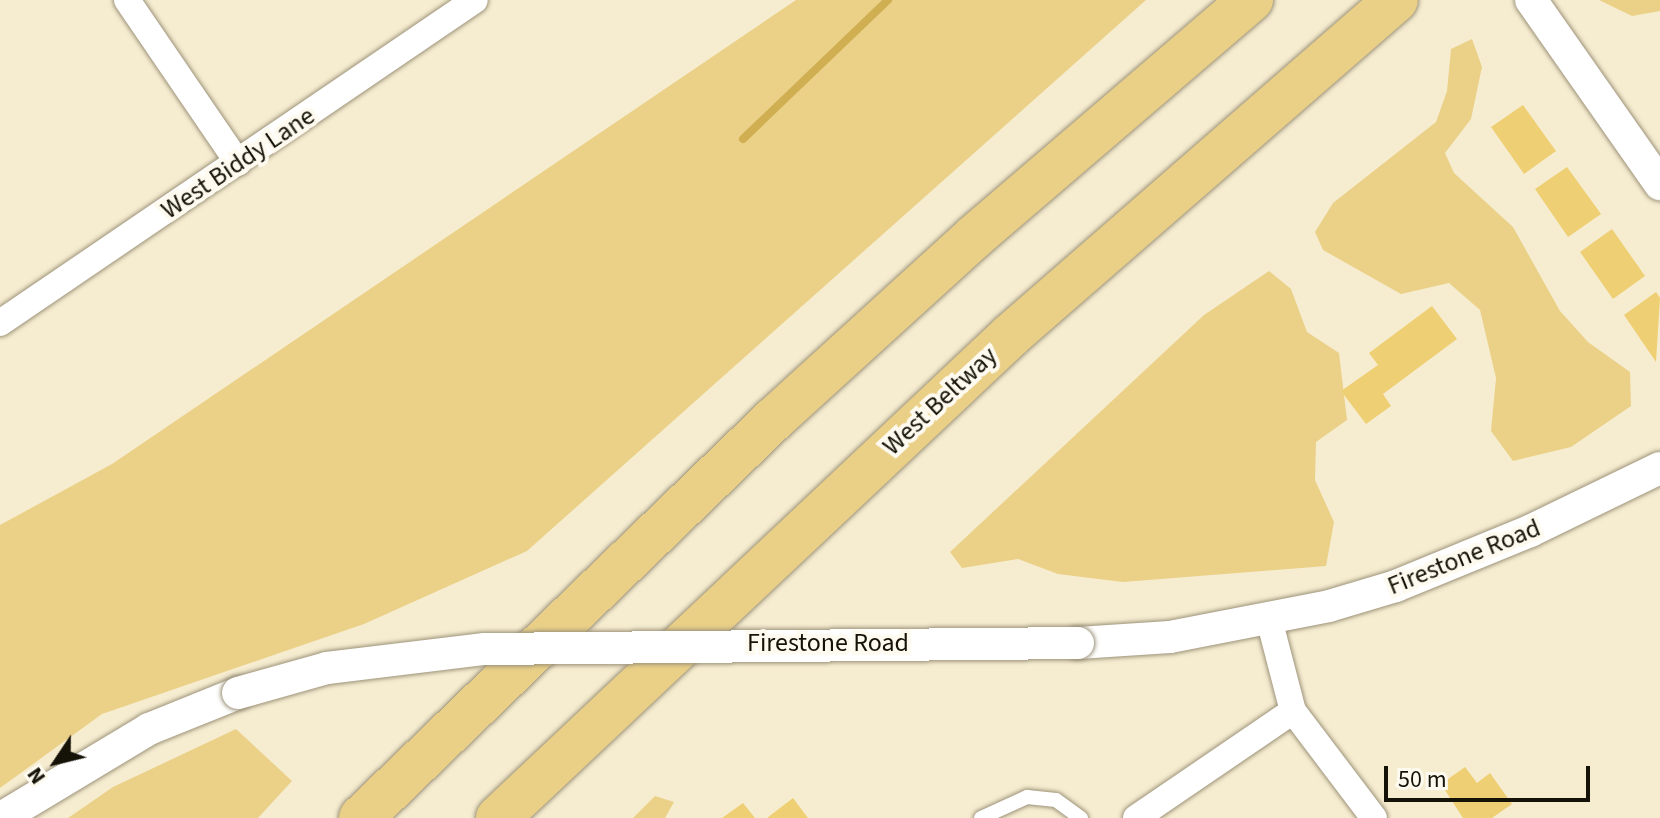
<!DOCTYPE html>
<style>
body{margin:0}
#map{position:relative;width:1660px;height:818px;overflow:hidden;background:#f6edd1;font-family:"Source Sans 3",sans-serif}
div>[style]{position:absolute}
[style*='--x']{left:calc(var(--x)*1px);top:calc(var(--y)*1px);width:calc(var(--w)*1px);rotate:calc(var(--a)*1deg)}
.green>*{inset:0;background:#ebd187}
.stream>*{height:8px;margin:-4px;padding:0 4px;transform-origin:4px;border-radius:4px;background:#cfaf52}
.building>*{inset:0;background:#efcf73}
.roads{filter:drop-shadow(0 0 2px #9d937a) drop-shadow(0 0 2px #9d937a)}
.service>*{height:14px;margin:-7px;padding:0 7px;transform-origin:7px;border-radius:7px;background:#fff}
.minor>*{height:26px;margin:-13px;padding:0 13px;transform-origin:13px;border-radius:13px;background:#fff}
.tertiary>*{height:32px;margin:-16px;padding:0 16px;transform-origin:16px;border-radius:16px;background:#fff}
.motorway>*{height:44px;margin:-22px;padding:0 22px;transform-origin:22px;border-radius:22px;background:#ead087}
.bridges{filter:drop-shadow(0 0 2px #9d937a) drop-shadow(0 0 2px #9d937a)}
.tertiary-bridge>*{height:32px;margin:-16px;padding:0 16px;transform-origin:16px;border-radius:16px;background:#fff}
span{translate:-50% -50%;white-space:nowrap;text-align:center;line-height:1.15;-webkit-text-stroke:8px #fefaef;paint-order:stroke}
.street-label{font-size:26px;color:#151208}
.north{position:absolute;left:16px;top:722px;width:80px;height:80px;-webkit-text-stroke:6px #fefaef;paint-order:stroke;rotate:235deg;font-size:22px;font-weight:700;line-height:32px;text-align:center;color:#151208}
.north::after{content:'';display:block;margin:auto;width:28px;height:36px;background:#151208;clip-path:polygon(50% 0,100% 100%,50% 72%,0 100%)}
.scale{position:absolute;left:1384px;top:766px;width:206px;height:36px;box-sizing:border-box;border:4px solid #151208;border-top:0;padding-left:10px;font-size:24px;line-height:28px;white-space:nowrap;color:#151208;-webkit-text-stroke:6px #fefaef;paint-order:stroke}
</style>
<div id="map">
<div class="green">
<i style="clip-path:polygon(796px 0,1146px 0,527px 551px,364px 624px,102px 714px,0 788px,0 525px,112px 464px)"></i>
<i style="clip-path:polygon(1599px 0,1660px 0,1660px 11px,1632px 16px)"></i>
<i style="clip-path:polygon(1472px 39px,1482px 67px,1471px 119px,1445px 153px,1454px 173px,1513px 227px,1560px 311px,1588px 342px,1630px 372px,1631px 406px,1571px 447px,1513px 461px,1491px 431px,1496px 378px,1480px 310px,1449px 283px,1401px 294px,1323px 250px,1315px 232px,1333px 203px,1436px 122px,1447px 91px,1451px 49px)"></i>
<i style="clip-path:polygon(1269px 271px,1291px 289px,1307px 332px,1339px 353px,1347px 420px,1316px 442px,1315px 480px,1334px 522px,1326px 566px,1123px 582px,1058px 574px,1018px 559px,962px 568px,950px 552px,1204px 315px)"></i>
<i style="clip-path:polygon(236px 729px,292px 781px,258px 818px,68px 818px,113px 787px)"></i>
<i style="clip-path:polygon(655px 796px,674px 802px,665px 818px,633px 818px)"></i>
</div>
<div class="stream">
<i style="--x:743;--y:139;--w:201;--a:-43.8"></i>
</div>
<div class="building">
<i style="clip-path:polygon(1523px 105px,1556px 151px,1524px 174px,1491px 127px)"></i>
<i style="clip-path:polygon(1567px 167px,1601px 214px,1568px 237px,1535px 189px)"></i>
<i style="clip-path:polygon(1612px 229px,1645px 276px,1613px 299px,1580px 252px)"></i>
<i style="clip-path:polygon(1656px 292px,1660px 298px,1656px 362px,1624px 315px)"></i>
<i style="clip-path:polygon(1432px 306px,1457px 339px,1383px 394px,1391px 406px,1366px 424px,1341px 391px,1378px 365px,1369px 353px)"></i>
<i style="clip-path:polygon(1465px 767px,1477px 783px,1490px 773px,1512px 804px,1492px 818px,1463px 818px,1441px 784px)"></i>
<i style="clip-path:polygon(793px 798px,808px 818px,767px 818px)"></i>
<i style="clip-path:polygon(743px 803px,755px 818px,722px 818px)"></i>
</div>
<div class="roads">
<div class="service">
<i style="--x:981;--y:818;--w:51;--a:-24.5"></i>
<i style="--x:1027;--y:797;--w:29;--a:6"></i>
<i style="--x:1056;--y:800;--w:31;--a:36"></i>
</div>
<div class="minor">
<i style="--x:127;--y:0;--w:197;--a:55.7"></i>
<i style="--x:0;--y:323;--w:574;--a:-34.22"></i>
<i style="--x:1269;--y:619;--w:95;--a:75.4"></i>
<i style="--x:1293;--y:711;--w:134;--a:52.9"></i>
<i style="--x:1136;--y:818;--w:190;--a:-34.3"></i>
</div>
<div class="tertiary">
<i style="--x:1531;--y:0;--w:225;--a:55"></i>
<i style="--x:1078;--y:643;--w:92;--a:-3.7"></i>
<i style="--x:1170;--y:637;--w:162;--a:-11"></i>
<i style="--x:1329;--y:606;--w:70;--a:-16.6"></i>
<i style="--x:1396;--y:586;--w:145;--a:-22.3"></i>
<i style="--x:1530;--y:531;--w:144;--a:-25.9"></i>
<i style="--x:1;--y:818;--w:173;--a:-31"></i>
<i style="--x:149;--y:729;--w:96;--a:-22"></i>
</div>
<div class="motorway">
<i style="--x:361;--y:818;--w:573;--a:-44.01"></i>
<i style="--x:773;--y:420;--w:272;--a:-42.3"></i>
<i style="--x:974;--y:237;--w:365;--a:-40.6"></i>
<i style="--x:498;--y:818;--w:705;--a:-43.27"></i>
<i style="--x:1011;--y:335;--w:510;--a:-41.03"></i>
</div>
</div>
<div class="bridges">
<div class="tertiary-bridge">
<i style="--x:238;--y:693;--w:92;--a:-15.7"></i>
<i style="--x:327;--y:668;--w:159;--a:-6.9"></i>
<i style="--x:485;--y:649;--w:593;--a:-0.58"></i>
</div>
</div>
<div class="street-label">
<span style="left:238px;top:163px;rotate:-34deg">West Biddy Lane</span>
<span style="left:940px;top:401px;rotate:-43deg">West Beltway</span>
<span style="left:1464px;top:557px;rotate:-22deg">Firestone Road</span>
<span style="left:828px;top:643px">Firestone Road</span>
</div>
<div class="north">N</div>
<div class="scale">50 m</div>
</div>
